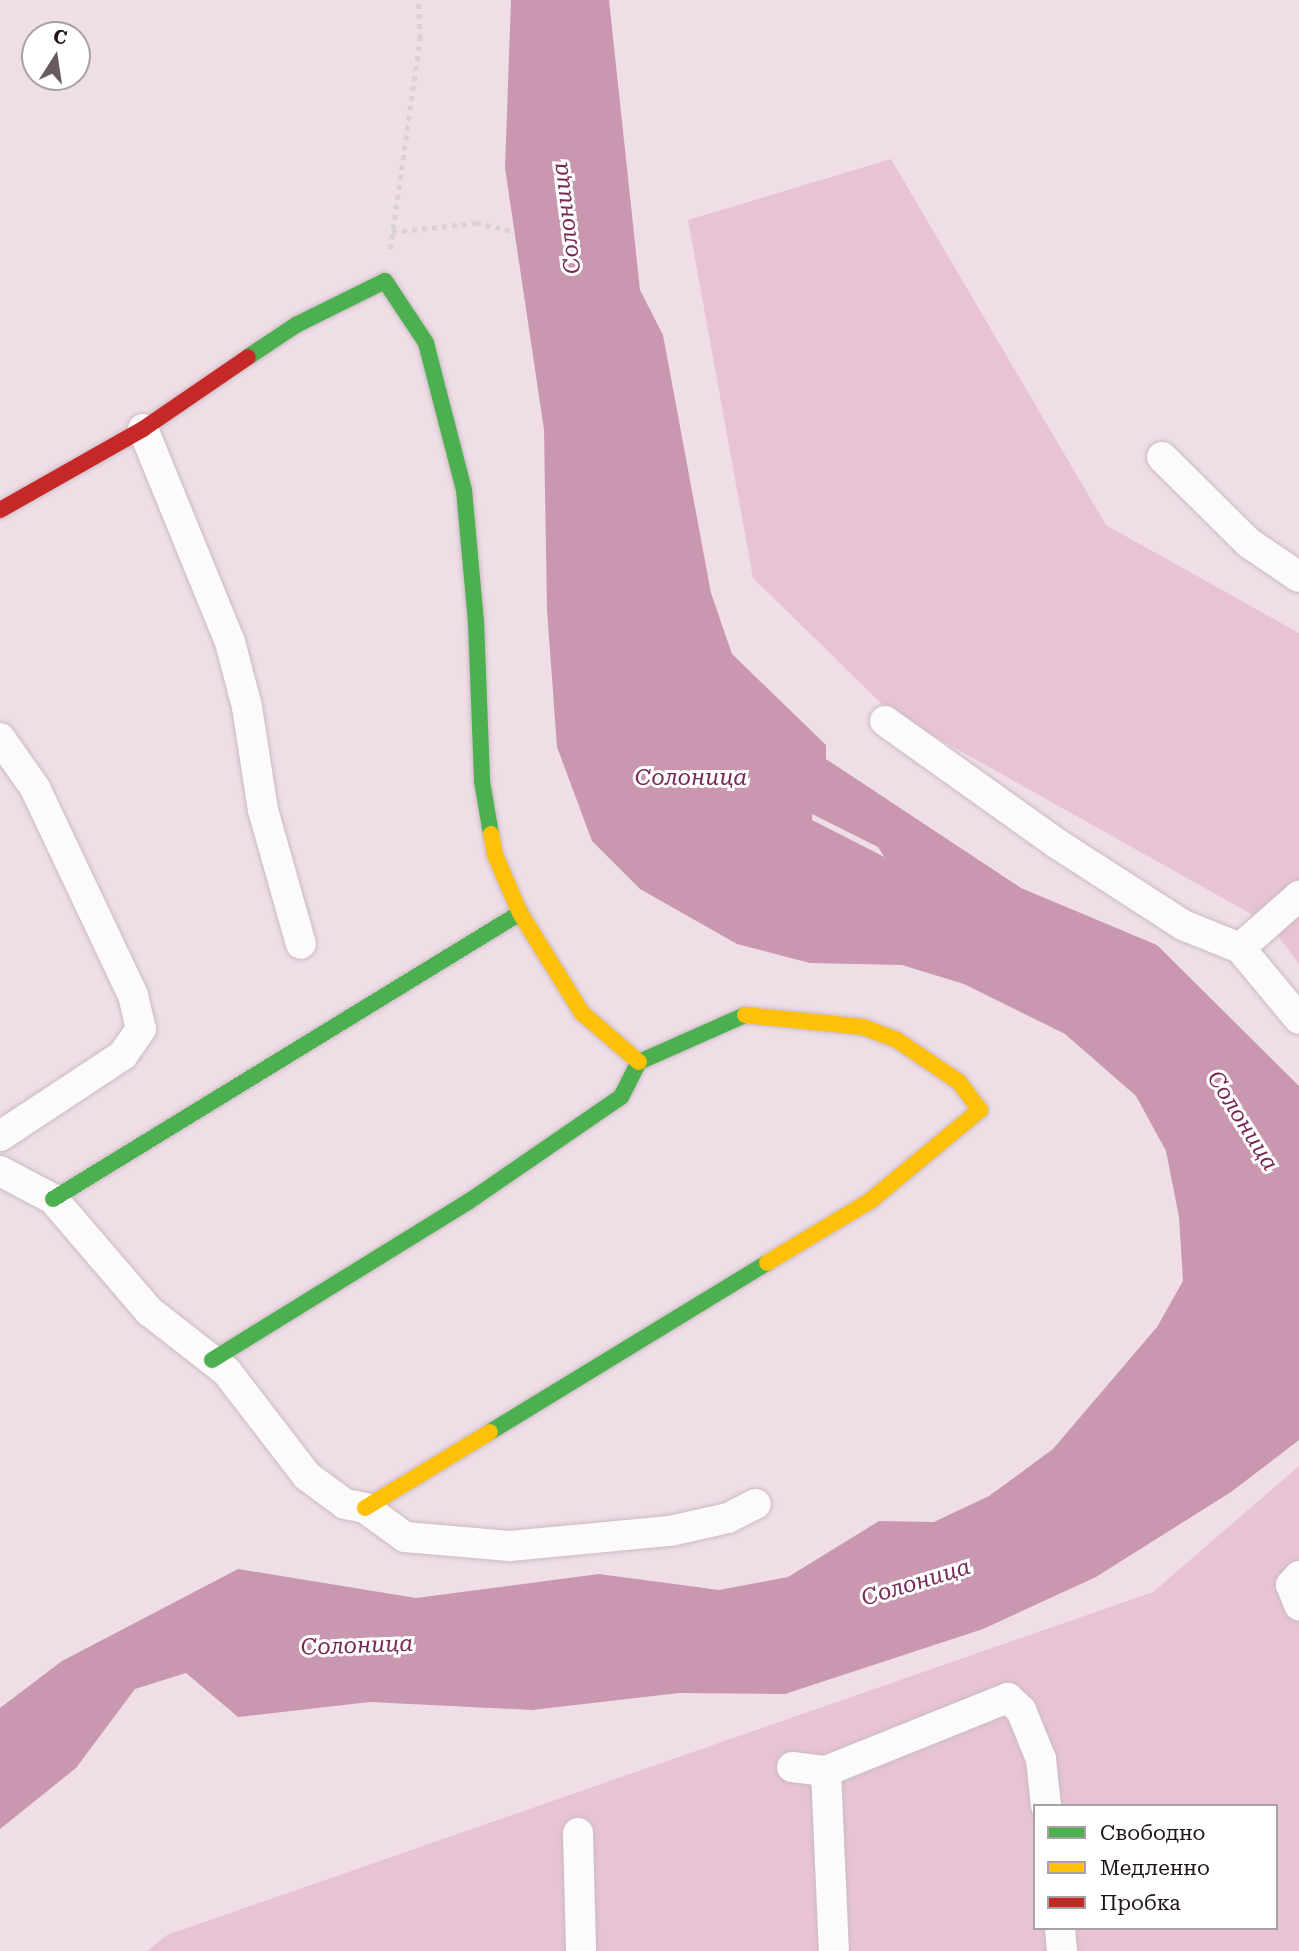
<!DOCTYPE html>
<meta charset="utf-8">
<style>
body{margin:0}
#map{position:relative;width:1299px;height:1951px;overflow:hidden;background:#f0dee7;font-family:"Roboto Serif",serif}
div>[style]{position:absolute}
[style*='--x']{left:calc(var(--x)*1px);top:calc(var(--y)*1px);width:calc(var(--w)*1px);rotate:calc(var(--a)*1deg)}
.green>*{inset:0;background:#e8c3d6}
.water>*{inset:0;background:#ca97b1}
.river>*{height:58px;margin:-29px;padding:0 29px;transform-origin:29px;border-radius:29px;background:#ca97b1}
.path>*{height:4.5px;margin-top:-2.25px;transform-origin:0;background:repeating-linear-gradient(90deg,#d8d2d5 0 5px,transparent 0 10px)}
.roads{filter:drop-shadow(0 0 2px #c9bbc2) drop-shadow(0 0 2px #c9bbc2)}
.street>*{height:30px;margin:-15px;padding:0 15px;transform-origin:15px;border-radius:15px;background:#fdfafb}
.fast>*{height:16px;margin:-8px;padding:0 8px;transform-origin:8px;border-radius:8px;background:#4caf50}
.slow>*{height:16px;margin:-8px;padding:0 8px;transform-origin:8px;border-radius:8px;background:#ffc107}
.jam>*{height:16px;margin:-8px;padding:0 8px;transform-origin:8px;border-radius:8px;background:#c62828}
span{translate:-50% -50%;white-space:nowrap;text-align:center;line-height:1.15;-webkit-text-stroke:6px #fff;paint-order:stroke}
.water-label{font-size:23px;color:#782958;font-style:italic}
.legend{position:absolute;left:1033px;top:1804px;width:245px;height:126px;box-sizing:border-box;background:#fff;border:2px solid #a6a1a3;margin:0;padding:9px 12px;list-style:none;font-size:21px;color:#20141a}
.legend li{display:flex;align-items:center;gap:14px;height:35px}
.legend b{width:35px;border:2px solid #a6a1a3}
.north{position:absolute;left:21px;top:21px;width:70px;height:70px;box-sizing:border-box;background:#fff;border:2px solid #a6a1a3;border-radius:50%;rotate:12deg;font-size:19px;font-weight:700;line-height:28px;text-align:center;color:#20141a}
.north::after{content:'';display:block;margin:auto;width:24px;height:32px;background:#695b62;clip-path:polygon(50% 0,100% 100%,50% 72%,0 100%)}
</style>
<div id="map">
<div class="green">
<i style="clip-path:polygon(891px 159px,1106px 525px,1299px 633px,1299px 964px,1269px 924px,889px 711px,753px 578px,688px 220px)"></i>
<i style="clip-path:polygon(evenodd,1299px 1466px,1299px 1951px,147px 1951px,167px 1935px,1153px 1592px,1299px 1466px,1035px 1806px,1276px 1806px,1276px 1928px,1035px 1928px,1035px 1806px)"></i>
</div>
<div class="water">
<i style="clip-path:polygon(evenodd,511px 0,609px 0,640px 290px,663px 335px,711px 593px,732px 654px,826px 745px,826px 759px,1021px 888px,1157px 945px,1299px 1086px,1299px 1440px,1231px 1492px,1096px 1577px,983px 1629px,785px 1694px,679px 1693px,532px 1710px,370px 1702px,238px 1717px,186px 1673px,135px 1689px,76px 1768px,0 1829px,0 1708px,62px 1661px,238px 1569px,416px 1598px,599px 1574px,719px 1590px,788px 1577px,879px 1521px,934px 1522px,989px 1496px,1053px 1449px,1157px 1327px,1183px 1281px,1179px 1217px,1166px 1151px,1136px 1096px,1065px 1034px,964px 984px,902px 965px,810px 963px,737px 944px,640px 889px,592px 841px,557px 747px,547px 610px,544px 430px,505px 168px,511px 0,812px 814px,878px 847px,902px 884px,851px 892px,814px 872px,812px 814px)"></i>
</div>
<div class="river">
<i style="--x:744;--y:818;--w:231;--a:27"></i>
</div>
<div class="path">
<i style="--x:392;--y:232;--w:84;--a:-6.1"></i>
<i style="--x:476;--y:223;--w:39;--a:12"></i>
<i style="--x:390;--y:249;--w:212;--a:-81.9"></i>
<i style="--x:420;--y:39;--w:39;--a:-93"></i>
</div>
<div class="roads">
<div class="street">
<i style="--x:143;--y:429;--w:230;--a:67.8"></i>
<i style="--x:230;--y:642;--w:67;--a:75.3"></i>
<i style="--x:247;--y:707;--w:104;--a:81.2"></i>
<i style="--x:263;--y:810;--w:139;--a:74.2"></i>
<i style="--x:1162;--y:457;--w:122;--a:44.7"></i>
<i style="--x:1249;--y:543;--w:60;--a:34.2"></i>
<i style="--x:885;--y:721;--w:210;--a:35.5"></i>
<i style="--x:1056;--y:843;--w:151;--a:32.8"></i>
<i style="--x:1183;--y:925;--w:61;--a:22"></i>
<i style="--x:1240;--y:948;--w:92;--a:50.3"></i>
<i style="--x:0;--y:738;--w:61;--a:55"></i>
<i style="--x:35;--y:788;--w:229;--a:64.7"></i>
<i style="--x:133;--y:995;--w:35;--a:77"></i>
<i style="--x:141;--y:1029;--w:32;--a:125"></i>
<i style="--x:123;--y:1055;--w:147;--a:146.6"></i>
<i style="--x:1240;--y:948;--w:79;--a:-41.4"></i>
<i style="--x:0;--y:1171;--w:60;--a:27.8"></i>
<i style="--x:53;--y:1199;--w:148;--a:49.4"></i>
<i style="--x:149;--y:1311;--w:99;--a:38"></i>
<i style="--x:227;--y:1372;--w:131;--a:52.4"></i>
<i style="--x:307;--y:1476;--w:47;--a:36.4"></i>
<i style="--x:345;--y:1504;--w:20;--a:11"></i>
<i style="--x:365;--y:1508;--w:49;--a:35.9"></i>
<i style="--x:405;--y:1537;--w:105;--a:4.9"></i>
<i style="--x:510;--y:1546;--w:161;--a:-5.4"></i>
<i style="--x:670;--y:1531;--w:59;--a:-12.6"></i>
<i style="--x:728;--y:1518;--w:31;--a:-27"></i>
<i style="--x:1299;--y:1576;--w:12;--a:132"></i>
<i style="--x:1291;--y:1585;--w:22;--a:68"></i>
<i style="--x:792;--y:1767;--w:34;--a:7"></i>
<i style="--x:826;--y:1771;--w:196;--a:-21.9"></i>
<i style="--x:1008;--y:1698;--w:18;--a:43"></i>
<i style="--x:1021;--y:1710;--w:53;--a:67.8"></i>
<i style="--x:1041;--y:1759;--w:47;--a:83.9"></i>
<i style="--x:826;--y:1771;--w:180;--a:87.5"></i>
<i style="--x:578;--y:1833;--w:118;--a:88.5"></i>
<i style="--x:1060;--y:1928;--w:23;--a:85"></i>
</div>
<div class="fast">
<i style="--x:248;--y:357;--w:58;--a:-33.7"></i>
<i style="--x:296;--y:325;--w:99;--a:-26.3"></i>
<i style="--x:385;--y:281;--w:74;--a:56.5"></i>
<i style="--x:426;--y:343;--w:152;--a:75.5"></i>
<i style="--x:464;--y:490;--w:133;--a:84.8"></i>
<i style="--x:476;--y:622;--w:159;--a:87.8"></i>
<i style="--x:482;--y:781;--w:54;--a:80.4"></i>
<i style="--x:53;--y:1199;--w:548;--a:-31.48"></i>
<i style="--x:212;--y:1360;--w:301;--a:-31.7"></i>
<i style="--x:468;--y:1202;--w:186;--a:-34.5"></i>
<i style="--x:621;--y:1097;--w:39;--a:-63"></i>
<i style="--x:639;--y:1062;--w:116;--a:-23.9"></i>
<i style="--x:490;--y:1432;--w:324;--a:-31.4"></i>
</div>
<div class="slow">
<i style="--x:491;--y:834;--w:21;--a:79"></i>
<i style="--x:495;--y:855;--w:63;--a:66.7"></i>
<i style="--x:520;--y:913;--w:118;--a:58.2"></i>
<i style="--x:582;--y:1013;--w:75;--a:40.7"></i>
<i style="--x:745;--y:1015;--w:119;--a:5.8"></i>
<i style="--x:863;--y:1027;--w:36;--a:21"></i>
<i style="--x:897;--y:1040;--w:75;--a:34.1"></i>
<i style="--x:959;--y:1082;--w:35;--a:53"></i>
<i style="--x:980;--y:1110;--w:143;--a:140.4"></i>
<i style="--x:870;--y:1201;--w:120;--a:149"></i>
<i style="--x:365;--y:1508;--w:146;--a:-31.3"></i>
</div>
<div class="jam">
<i style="--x:0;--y:510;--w:164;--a:-29.5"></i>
<i style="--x:143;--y:429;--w:127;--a:-34.4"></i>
</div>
</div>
<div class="water-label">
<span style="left:567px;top:218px;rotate:-97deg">Солоница</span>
<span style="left:691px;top:778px">Солоница</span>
<span style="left:1242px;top:1121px;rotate:58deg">Солоница</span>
<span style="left:916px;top:1583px;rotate:-17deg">Солоница</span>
<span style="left:357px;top:1646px;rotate:-2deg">Солоница</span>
</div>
<ul class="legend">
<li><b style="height:9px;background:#4caf50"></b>Свободно</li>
<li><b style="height:9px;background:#ffc107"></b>Медленно</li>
<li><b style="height:9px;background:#c62828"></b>Пробка</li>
</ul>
<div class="north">С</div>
</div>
